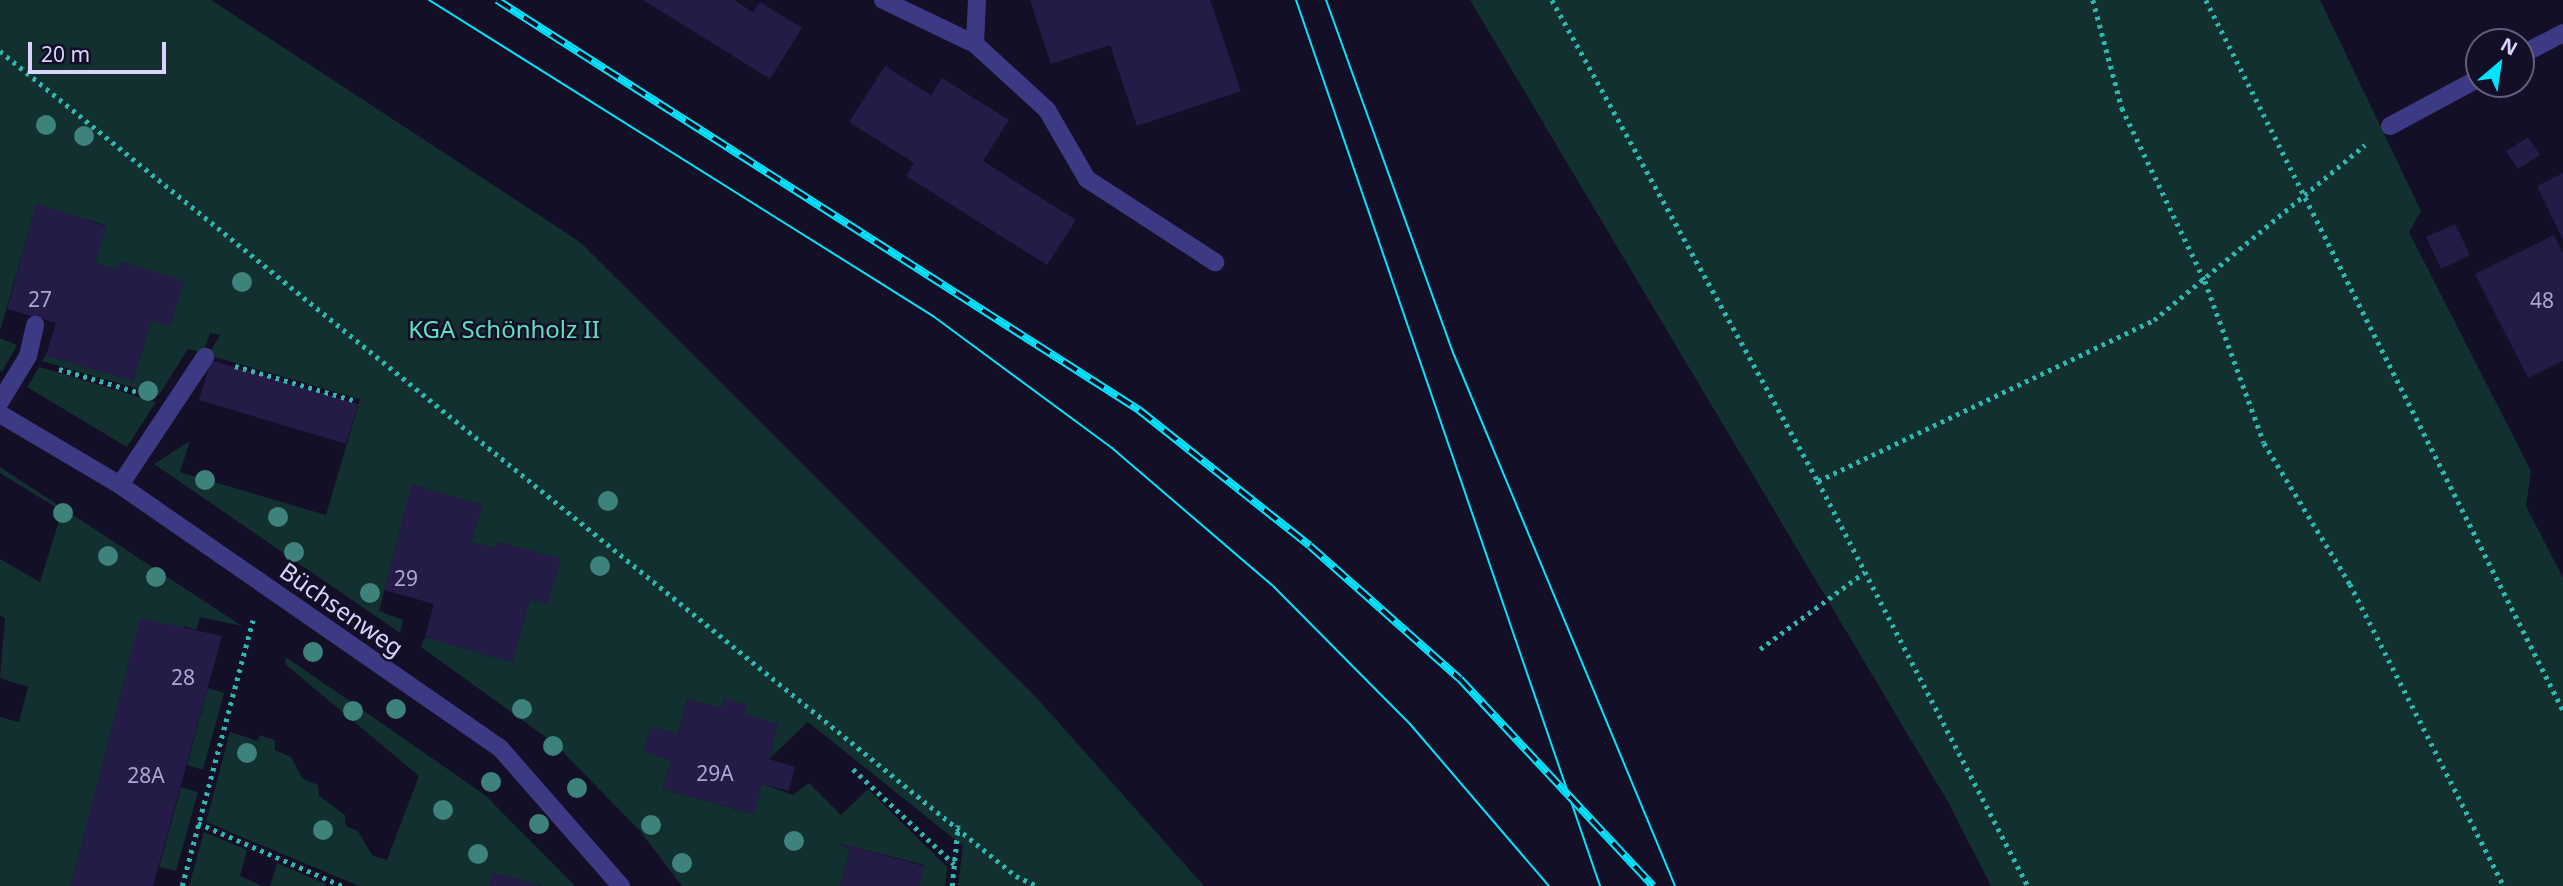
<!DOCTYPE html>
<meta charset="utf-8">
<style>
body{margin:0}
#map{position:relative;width:2563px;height:886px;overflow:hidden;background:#130f26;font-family:"Noto Sans",sans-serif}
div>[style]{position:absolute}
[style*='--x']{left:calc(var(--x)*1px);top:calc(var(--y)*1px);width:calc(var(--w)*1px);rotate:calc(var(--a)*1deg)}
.green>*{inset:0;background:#12302f}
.building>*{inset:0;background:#241b47}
.path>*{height:4.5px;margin-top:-2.25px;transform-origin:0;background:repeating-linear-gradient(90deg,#2fb8b0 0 3.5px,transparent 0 8.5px)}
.lane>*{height:18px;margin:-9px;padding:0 9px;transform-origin:9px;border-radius:9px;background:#3d3a85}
.street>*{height:18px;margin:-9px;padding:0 9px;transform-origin:9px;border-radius:9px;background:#3d3a85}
.tram>*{height:2px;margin:-1px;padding:0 1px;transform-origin:1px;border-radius:1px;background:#00e5ff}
.rail>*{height:8px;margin-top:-4px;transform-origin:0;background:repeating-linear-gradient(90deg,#130f26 0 16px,#00e5ff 0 32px);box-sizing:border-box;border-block:2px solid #00e5ff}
.trees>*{width:20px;height:20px;margin:-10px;border-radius:50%;background:#3d827b}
span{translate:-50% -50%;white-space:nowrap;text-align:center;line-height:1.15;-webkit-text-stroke:5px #130f26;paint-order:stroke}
.number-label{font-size:21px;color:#aca6d1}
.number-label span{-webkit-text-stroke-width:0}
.park-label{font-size:24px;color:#5fe0c0}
.street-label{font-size:24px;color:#d9d4ff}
.north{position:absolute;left:2465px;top:28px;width:70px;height:70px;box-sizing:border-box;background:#130f26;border:2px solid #625e7d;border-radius:50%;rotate:29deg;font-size:19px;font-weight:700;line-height:28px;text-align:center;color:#d9d4ff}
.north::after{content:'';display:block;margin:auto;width:24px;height:32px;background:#00e5ff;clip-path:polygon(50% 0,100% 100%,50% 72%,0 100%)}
.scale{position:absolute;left:28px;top:42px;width:138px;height:32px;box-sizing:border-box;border:4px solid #d9d4ff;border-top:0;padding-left:9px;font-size:21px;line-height:24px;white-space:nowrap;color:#d9d4ff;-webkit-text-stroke:5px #130f26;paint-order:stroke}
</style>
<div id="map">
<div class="green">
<i style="clip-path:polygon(0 0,211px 0,580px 242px,1035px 696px,1204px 886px,958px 886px,963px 846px,808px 722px,769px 759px,778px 724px,744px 714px,746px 705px,724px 699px,722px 708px,687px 699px,678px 734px,651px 727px,644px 752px,671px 760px,663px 789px,753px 814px,762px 784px,793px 795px,809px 783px,841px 815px,868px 789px,947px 867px,945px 886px,919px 886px,924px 865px,838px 843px,850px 850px,840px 886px,682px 886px,640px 831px,554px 743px,421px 647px,425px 637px,512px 662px,530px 599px,548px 604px,560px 559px,498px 542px,495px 549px,471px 542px,482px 505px,412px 485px,379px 611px,403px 620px,400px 633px,154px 464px,190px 441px,180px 472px,326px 515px,360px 399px,208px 355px,220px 335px,210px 333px,203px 353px,188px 349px,159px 395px,42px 361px,46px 355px,133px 381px,151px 321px,170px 325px,183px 281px,121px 262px,119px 270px,95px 263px,105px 225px,36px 205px,0 331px)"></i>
<i style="clip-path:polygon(1470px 0,2320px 0,2421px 211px,2409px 232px,2531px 471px,2526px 506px,2563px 578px,2563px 886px,1991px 886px,1948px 802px)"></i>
<i style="clip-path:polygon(0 338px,17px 345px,2px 372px,0 371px)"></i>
<i style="clip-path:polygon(39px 367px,156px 402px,127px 447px,27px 387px)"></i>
<i style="clip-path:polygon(0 467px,242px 626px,200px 617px,196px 630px,185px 626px,114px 720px,71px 886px,0 886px,0 717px,19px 722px,28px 687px,0 678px,5px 618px,0 616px,0 559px,40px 582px,62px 511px,0 473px)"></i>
<i style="clip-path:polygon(286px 657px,485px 795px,575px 886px,542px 886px,493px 873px,489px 886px,359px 886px,206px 822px,230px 732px,258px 741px,260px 735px,275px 740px,275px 750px,291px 757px,303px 779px,318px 785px,319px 796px,345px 815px,346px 826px,358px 831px,372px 855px,387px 860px,419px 776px,285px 664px)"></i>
<i style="clip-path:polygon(208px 688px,224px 693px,203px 770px,187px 765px)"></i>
<i style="clip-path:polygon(181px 787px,198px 792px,176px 871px,159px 867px)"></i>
<i style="clip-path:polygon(204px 832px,247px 850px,240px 876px,262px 886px,189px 886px)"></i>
<i style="clip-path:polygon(277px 863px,326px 884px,325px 886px,270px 886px)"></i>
</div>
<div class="building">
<i style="clip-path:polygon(643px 0,734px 0,753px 12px,760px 2px,802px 28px,770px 79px)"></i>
<i style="clip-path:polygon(1030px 0,1210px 0,1241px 91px,1137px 126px,1110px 45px,1051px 64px)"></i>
<i style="clip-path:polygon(885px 66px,931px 95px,942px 78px,1009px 120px,983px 161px,1076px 220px,1047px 265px,906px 176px,914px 163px,849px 122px)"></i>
<i style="clip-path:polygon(2528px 137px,2540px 155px,2518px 169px,2506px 151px)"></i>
<i style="clip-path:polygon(2563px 173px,2563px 240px,2537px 186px)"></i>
<i style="clip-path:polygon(36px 204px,106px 226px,95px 263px,119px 270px,121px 262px,184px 281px,170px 326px,151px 321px,133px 381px,46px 355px,56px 323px,7px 309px)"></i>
<i style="clip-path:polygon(2455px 224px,2470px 255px,2441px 269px,2426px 237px)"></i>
<i style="clip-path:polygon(2554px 235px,2563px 253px,2563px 361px,2528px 378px,2475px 274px)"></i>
<i style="clip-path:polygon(211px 360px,358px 404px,346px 444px,199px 400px)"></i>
<i style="clip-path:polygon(412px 485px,482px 505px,471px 542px,495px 549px,498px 542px,561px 559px,548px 604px,530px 599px,512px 662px,425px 637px,434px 604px,384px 590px)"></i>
<i style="clip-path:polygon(140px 618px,222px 636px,153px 886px,71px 886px)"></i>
<i style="clip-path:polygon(687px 699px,722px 708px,724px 699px,746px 705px,744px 714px,778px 724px,769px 759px,795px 767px,789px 791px,762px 784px,754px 814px,663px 789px,671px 760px,644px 752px,651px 727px,678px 734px)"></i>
<i style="clip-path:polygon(838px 843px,924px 866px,919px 886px,840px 886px,850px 850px)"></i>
<i style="clip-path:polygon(492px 873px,539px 885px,539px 886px,489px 886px)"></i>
</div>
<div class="path">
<i style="--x:1552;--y:0;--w:550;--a:61.06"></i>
<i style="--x:1818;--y:481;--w:456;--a:62.6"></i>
<i style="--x:2093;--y:0;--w:112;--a:75"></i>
<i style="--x:2122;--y:108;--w:192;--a:64.4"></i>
<i style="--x:2205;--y:281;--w:172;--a:70"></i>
<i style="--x:2264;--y:443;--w:165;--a:58.6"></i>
<i style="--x:2350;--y:584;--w:339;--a:63"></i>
<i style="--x:2206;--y:0;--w:795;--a:63.31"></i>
<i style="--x:0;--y:51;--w:1309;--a:39.08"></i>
<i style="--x:1016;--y:876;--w:23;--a:25"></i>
<i style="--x:235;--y:366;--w:126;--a:16.1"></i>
<i style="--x:59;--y:369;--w:85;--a:16.3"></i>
<i style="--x:1818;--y:481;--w:373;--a:-25.6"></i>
<i style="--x:2154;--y:320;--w:274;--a:-39.7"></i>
<i style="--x:1760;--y:649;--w:130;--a:-36.3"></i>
<i style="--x:853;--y:769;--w:139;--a:43.2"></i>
<i style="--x:198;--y:823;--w:158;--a:23.5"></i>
<i style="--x:182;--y:886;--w:275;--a:-75.1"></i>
<i style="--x:952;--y:886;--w:61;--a:-84.4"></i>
</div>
<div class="lane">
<i style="--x:883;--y:0;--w:102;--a:25.6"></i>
<i style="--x:977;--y:0;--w:44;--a:92.6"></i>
<i style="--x:975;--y:44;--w:98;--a:42.5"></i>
<i style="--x:1047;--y:110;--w:80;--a:59.9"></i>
<i style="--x:1087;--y:179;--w:153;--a:33"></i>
<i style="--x:0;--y:402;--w:54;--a:-58.7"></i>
<i style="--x:28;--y:356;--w:32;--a:-77"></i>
<i style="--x:120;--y:485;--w:154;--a:-56.4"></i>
</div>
<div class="street">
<i style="--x:2521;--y:55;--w:47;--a:-27.6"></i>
<i style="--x:2390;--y:126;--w:101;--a:-28.3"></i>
<i style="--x:0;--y:414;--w:139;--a:30.6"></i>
<i style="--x:120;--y:485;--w:462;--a:34.7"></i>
<i style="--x:500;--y:748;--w:184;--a:48.8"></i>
</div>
<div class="tram">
<i style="--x:429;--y:0;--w:595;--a:32.09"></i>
<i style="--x:933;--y:316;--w:222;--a:36.4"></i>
<i style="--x:1112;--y:448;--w:213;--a:40.6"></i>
<i style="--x:1274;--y:587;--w:193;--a:45.2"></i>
<i style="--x:1410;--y:724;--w:213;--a:49.4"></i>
<i style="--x:1296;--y:0;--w:937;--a:71.06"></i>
<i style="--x:1326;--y:0;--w:377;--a:70.2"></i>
<i style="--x:1454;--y:355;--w:575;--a:67.4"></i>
</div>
<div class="rail">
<i style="--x:497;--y:0;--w:762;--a:32.56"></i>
<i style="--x:1139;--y:410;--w:218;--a:38.5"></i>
<i style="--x:1310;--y:546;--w:200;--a:41.6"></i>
<i style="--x:1460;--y:679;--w:283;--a:47"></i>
</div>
<div class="trees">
<i style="left:46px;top:125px"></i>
<i style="left:84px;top:136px"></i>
<i style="left:242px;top:282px"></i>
<i style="left:148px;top:391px"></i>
<i style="left:205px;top:480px"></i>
<i style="left:608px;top:501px"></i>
<i style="left:63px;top:513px"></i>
<i style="left:278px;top:517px"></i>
<i style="left:294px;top:552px"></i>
<i style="left:108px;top:556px"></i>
<i style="left:600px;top:566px"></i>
<i style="left:156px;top:577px"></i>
<i style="left:370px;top:593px"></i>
<i style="left:313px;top:652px"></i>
<i style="left:396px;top:709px"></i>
<i style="left:522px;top:709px"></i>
<i style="left:353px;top:711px"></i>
<i style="left:553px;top:746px"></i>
<i style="left:247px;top:753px"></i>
<i style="left:491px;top:782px"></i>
<i style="left:577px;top:788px"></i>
<i style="left:443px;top:810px"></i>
<i style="left:539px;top:824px"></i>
<i style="left:651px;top:825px"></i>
<i style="left:323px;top:830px"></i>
<i style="left:794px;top:841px"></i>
<i style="left:478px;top:854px"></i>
<i style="left:682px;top:863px"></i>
</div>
<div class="number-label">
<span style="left:40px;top:299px">27</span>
<span style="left:2542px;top:300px">48</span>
<span style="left:406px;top:578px">29</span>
<span style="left:183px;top:677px">28</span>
<span style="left:715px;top:773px">29A</span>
<span style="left:146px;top:775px">28A</span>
</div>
<div class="park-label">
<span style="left:504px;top:329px">KGA Schönholz II</span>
</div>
<div class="street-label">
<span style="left:342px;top:609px;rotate:35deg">Büchsenweg</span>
</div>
<div class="north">N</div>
<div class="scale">20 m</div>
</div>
